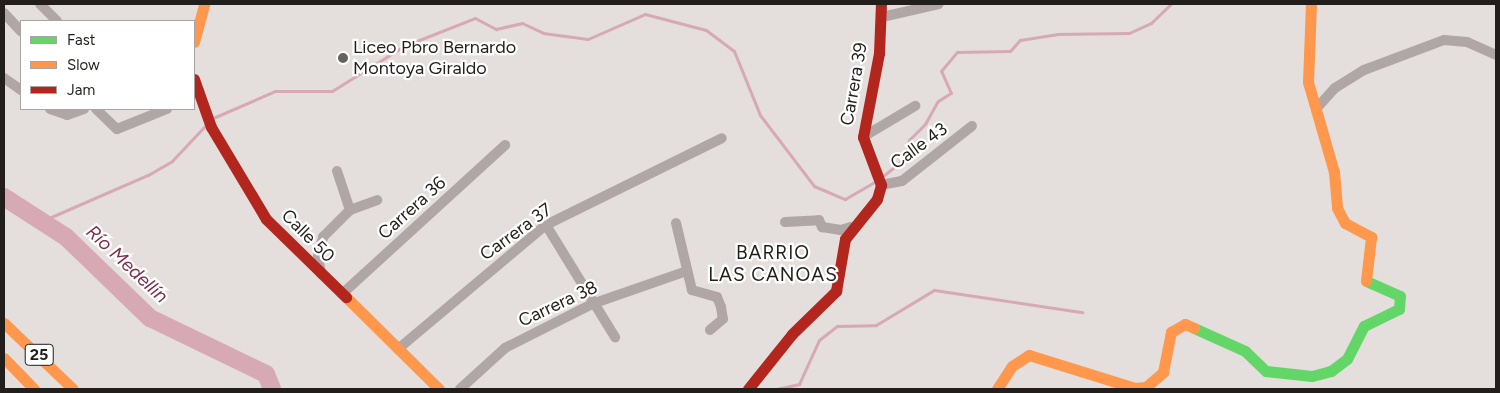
<!DOCTYPE html>
<meta charset="utf-8">
<style>
body{margin:0}
#map{position:relative;width:1500px;height:393px;overflow:hidden;background:#e4dedc;font-family:Figtree,sans-serif}
div>[style]{position:absolute}
[style*='--x']{left:calc(var(--x)*1px);top:calc(var(--y)*1px);width:calc(var(--w)*1px);rotate:calc(var(--a)*1deg)}
.stream>*{height:3px;margin:-1.5px;padding:0 1.5px;transform-origin:1.5px;border-radius:1.5px;background:#d7a9b4}
.river>*{height:18px;margin:-9px;padding:0 9px;transform-origin:9px;border-radius:9px;background:#d7a9b4}
.street>*{height:10px;margin:-5px;padding:0 5px;transform-origin:5px;border-radius:5px;background:#b0a6a5}
.fast>*{height:11px;margin:-5.5px;padding:0 5.5px;transform-origin:5.5px;border-radius:5.5px;background:#63d668}
.slow>*{height:11px;margin:-5.5px;padding:0 5.5px;transform-origin:5.5px;border-radius:5.5px;background:#ff974d}
.jam>*{height:11px;margin:-5.5px;padding:0 5.5px;transform-origin:5.5px;border-radius:5.5px;background:#b3261e}
.dots>*{width:14px;height:14px;translate:-50% -50%;box-sizing:border-box;border:2px solid #fff;border-radius:50%}
span{translate:-50% -50%;white-space:nowrap;text-align:center;line-height:1.15;-webkit-text-stroke:4.5px #fff;paint-order:stroke}
.shield-label span{padding:1px 4px;background:#fff;border:1px solid;border-radius:4px;-webkit-text-stroke-width:0}
.shield-label{font-size:16px;color:#211e1c;font-weight:700}
.poi-label{font-size:18px;color:#211e1c}
.left{translate:0 -50%;text-align:left}
.street-label{font-size:18px;color:#211e1c}
.neighbourhood-label{font-size:19px;color:#211e1c;letter-spacing:1px}
.water-label{font-size:19px;color:#7c314b;font-style:italic}
.frame{position:absolute;inset:0;border:5px solid #211e1c;pointer-events:none}
.legend{position:absolute;left:20px;top:20px;width:175px;height:90px;box-sizing:border-box;background:#fff;border:1px solid #a6a5a4;margin:0;padding:6px 9px;list-style:none;font-size:15px;color:#211e1c}
.legend li{display:flex;align-items:center;gap:10px;height:25px}
.legend b{width:25px;border:1px solid #a6a5a4}
</style>
<div id="map">
<div class="stream">
<i style="--x:213;--y:118;--w:68;--a:-23.5"></i>
<i style="--x:275;--y:91;--w:57;--a:0"></i>
<i style="--x:332;--y:91;--w:85;--a:-32"></i>
<i style="--x:404;--y:46;--w:76;--a:-21.5"></i>
<i style="--x:475;--y:18;--w:24;--a:28"></i>
<i style="--x:496;--y:29;--w:27;--a:-13"></i>
<i style="--x:522;--y:23;--w:23;--a:25"></i>
<i style="--x:543;--y:33;--w:45;--a:7.6"></i>
<i style="--x:588;--y:39;--w:62;--a:-23.7"></i>
<i style="--x:645;--y:14;--w:63;--a:14.7"></i>
<i style="--x:706;--y:30;--w:35;--a:37"></i>
<i style="--x:734;--y:51;--w:69;--a:67.9"></i>
<i style="--x:760;--y:115;--w:89;--a:52.7"></i>
<i style="--x:814;--y:186;--w:34;--a:23"></i>
<i style="--x:845;--y:199;--w:34;--a:-30"></i>
<i style="--x:883;--y:176;--w:27;--a:-39"></i>
<i style="--x:904;--y:159;--w:20;--a:-75"></i>
<i style="--x:909;--y:140;--w:23;--a:-45"></i>
<i style="--x:925;--y:124;--w:26;--a:-61"></i>
<i style="--x:938;--y:101;--w:15;--a:-32"></i>
<i style="--x:951;--y:93;--w:24;--a:-114"></i>
<i style="--x:941;--y:71;--w:25;--a:-50"></i>
<i style="--x:957;--y:52;--w:53;--a:-1.1"></i>
<i style="--x:1010;--y:51;--w:15;--a:-48"></i>
<i style="--x:1020;--y:40;--w:37;--a:-9"></i>
<i style="--x:1057;--y:34;--w:72;--a:-0.8"></i>
<i style="--x:1129;--y:33;--w:24;--a:-24"></i>
<i style="--x:1151;--y:23;--w:28;--a:-44"></i>
<i style="--x:42;--y:221;--w:116;--a:-23.5"></i>
<i style="--x:148;--y:175;--w:28;--a:-30"></i>
<i style="--x:172;--y:161;--w:48;--a:-46.7"></i>
<i style="--x:776;--y:389;--w:24;--a:-12"></i>
<i style="--x:799;--y:384;--w:48;--a:-65.6"></i>
<i style="--x:819;--y:340;--w:23;--a:-38"></i>
<i style="--x:837;--y:326;--w:39;--a:-1"></i>
<i style="--x:876;--y:325;--w:68;--a:-31.1"></i>
<i style="--x:934;--y:290;--w:150;--a:8.5"></i>
</div>
<div class="river">
<i style="--x:4;--y:197;--w:74;--a:32.8"></i>
<i style="--x:66;--y:237;--w:117;--a:44"></i>
<i style="--x:150;--y:318;--w:129;--a:25.8"></i>
<i style="--x:266;--y:374;--w:16;--a:68"></i>
</div>
<div class="street">
<i style="--x:40;--y:4;--w:24;--a:45"></i>
<i style="--x:4;--y:13;--w:25;--a:47"></i>
<i style="--x:882;--y:17;--w:58;--a:-12.8"></i>
<i style="--x:4;--y:78;--w:21;--a:35"></i>
<i style="--x:50;--y:109;--w:18;--a:19"></i>
<i style="--x:67;--y:115;--w:18;--a:-19"></i>
<i style="--x:96;--y:109;--w:29;--a:44"></i>
<i style="--x:117;--y:129;--w:54;--a:-21.8"></i>
<i style="--x:1316;--y:109;--w:28;--a:-48"></i>
<i style="--x:1335;--y:88;--w:34;--a:-32"></i>
<i style="--x:1364;--y:70;--w:85;--a:-20.6"></i>
<i style="--x:1444;--y:40;--w:23;--a:5"></i>
<i style="--x:1467;--y:42;--w:32;--a:24"></i>
<i style="--x:863;--y:137;--w:61;--a:-30.8"></i>
<i style="--x:337;--y:171;--w:41;--a:71.6"></i>
<i style="--x:881;--y:185;--w:21;--a:-11"></i>
<i style="--x:902;--y:181;--w:89;--a:-38.2"></i>
<i style="--x:785;--y:222;--w:34;--a:-3"></i>
<i style="--x:819;--y:220;--w:8;--a:67"></i>
<i style="--x:822;--y:227;--w:19;--a:9"></i>
<i style="--x:841;--y:230;--w:10;--a:-17"></i>
<i style="--x:676;--y:223;--w:69;--a:76.6"></i>
<i style="--x:692;--y:290;--w:26;--a:16"></i>
<i style="--x:717;--y:297;--w:11;--a:68"></i>
<i style="--x:721;--y:307;--w:12;--a:81"></i>
<i style="--x:723;--y:319;--w:17;--a:140"></i>
<i style="--x:546;--y:225;--w:132;--a:58.4"></i>
<i style="--x:321;--y:274;--w:19;--a:-99"></i>
<i style="--x:318;--y:255;--w:19;--a:-74"></i>
<i style="--x:323;--y:237;--w:38;--a:-45"></i>
<i style="--x:350;--y:210;--w:29;--a:-20"></i>
<i style="--x:342;--y:294;--w:221;--a:-42.4"></i>
<i style="--x:398;--y:349;--w:193;--a:-40"></i>
<i style="--x:546;--y:225;--w:196;--a:-26.3"></i>
<i style="--x:460;--y:389;--w:61;--a:-42.3"></i>
<i style="--x:505;--y:348;--w:97;--a:-26.8"></i>
<i style="--x:592;--y:304;--w:97;--a:-19.2"></i>
</div>
<div class="fast">
<i style="--x:1194;--y:328;--w:56;--a:24.3"></i>
<i style="--x:1245;--y:351;--w:29;--a:44"></i>
<i style="--x:1266;--y:371;--w:46;--a:6.2"></i>
<i style="--x:1312;--y:376;--w:20;--a:-15"></i>
<i style="--x:1331;--y:371;--w:20;--a:-37"></i>
<i style="--x:1347;--y:359;--w:37;--a:-63"></i>
<i style="--x:1364;--y:326;--w:39;--a:-26"></i>
<i style="--x:1399;--y:309;--w:13;--a:-86"></i>
<i style="--x:1400;--y:296;--w:37;--a:-156"></i>
</div>
<div class="slow">
<i style="--x:1311;--y:4;--w:78;--a:92.2"></i>
<i style="--x:1308;--y:82;--w:94;--a:73.9"></i>
<i style="--x:1334;--y:172;--w:36;--a:85"></i>
<i style="--x:1337;--y:208;--w:17;--a:62"></i>
<i style="--x:1345;--y:223;--w:30;--a:28"></i>
<i style="--x:1371;--y:237;--w:44;--a:96.5"></i>
<i style="--x:194;--y:42;--w:39;--a:-75"></i>
<i style="--x:346;--y:297;--w:131;--a:44.7"></i>
<i style="--x:4;--y:323;--w:95;--a:43.7"></i>
<i style="--x:4;--y:358;--w:43;--a:45.9"></i>
<i style="--x:997;--y:389;--w:27;--a:-57"></i>
<i style="--x:1012;--y:366;--w:20;--a:-33"></i>
<i style="--x:1029;--y:355;--w:111;--a:17.3"></i>
<i style="--x:1135;--y:388;--w:11;--a:-5"></i>
<i style="--x:1146;--y:387;--w:23;--a:-41"></i>
<i style="--x:1163;--y:372;--w:41;--a:-78.7"></i>
<i style="--x:1171;--y:332;--w:16;--a:-30"></i>
<i style="--x:1185;--y:324;--w:10;--a:24"></i>
</div>
<div class="jam">
<i style="--x:194;--y:79;--w:51;--a:70.5"></i>
<i style="--x:211;--y:127;--w:107;--a:59.1"></i>
<i style="--x:266;--y:219;--w:112;--a:44.3"></i>
<i style="--x:748;--y:389;--w:70;--a:-51.3"></i>
<i style="--x:792;--y:334;--w:62;--a:-44.3"></i>
<i style="--x:836;--y:291;--w:53;--a:-80.2"></i>
<i style="--x:845;--y:239;--w:51;--a:-51.3"></i>
<i style="--x:877;--y:199;--w:15;--a:-74"></i>
<i style="--x:881;--y:185;--w:51;--a:-110.6"></i>
<i style="--x:863;--y:137;--w:86;--a:-79.2"></i>
<i style="--x:879;--y:53;--w:49;--a:-87.7"></i>
</div>
<div class="dots">
<i style="left:343px;top:58px;background:#65615f"></i>
</div>
<div class="shield-label">
<span style="left:39px;top:355px">25</span>
</div>
<div class="poi-label">
<span class="left" style="left:353px;top:58px">Liceo Pbro Bernardo<br>Montoya Giraldo</span>
</div>
<div class="street-label">
<span style="left:854px;top:84px;rotate:-80deg">Carrera 39</span>
<span style="left:919px;top:146px;rotate:-36deg">Calle 43</span>
<span style="left:412px;top:208px;rotate:-42deg">Carrera 36</span>
<span style="left:516px;top:232px;rotate:-36deg">Carrera 37</span>
<span style="left:308px;top:236px;rotate:45deg">Calle 50</span>
<span style="left:558px;top:304px;rotate:-25deg">Carrera 38</span>
</div>
<div class="neighbourhood-label">
<span style="left:773px;top:264px">BARRIO<br>LAS CANOAS</span>
</div>
<div class="water-label">
<span style="left:127px;top:264px;rotate:43deg">Río Medellín</span>
</div>
<div class="frame"></div>
<ul class="legend">
<li><b style="height:6px;background:#63d668"></b>Fast</li>
<li><b style="height:6px;background:#ff974d"></b>Slow</li>
<li><b style="height:6px;background:#b3261e"></b>Jam</li>
</ul>
</div>
